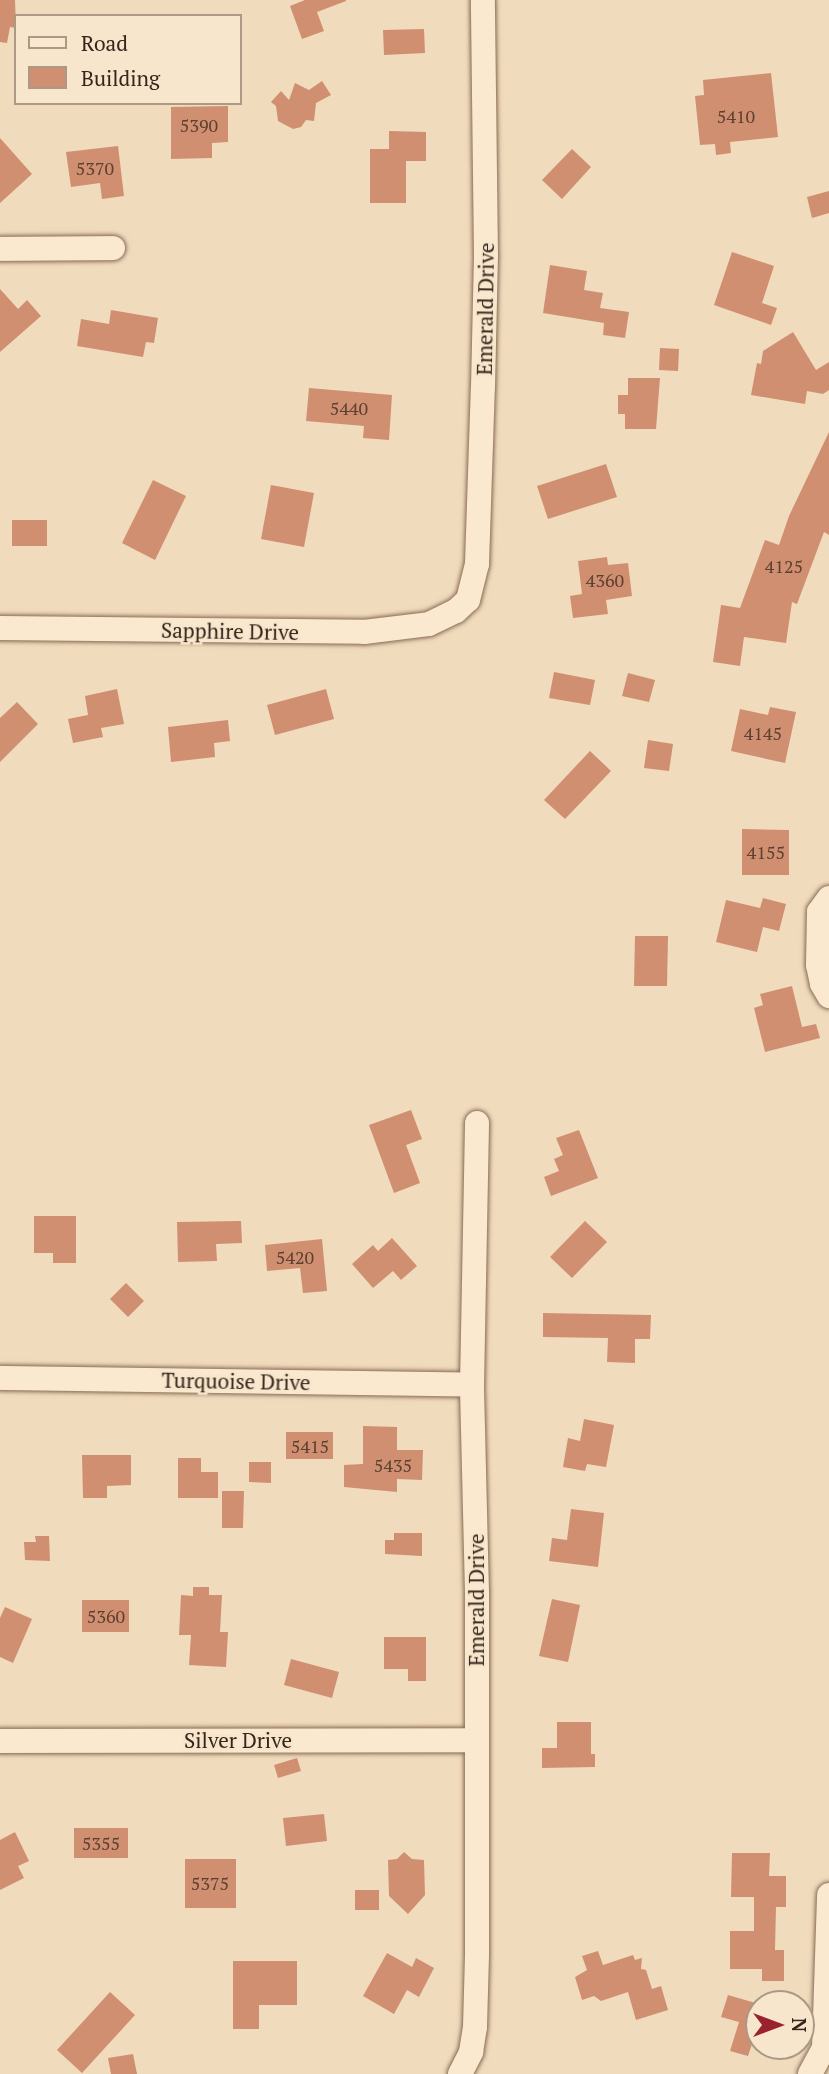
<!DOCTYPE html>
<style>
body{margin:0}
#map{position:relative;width:829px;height:2074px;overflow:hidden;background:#f0dbbc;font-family:"PT Serif",serif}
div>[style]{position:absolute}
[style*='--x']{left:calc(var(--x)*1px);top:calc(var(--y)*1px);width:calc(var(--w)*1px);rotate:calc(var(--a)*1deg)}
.building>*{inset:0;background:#d08f70}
.roads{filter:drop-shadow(0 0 2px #886b55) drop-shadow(0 0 2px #886b55)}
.minor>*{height:24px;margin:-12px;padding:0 12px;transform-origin:12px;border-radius:12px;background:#fae9cf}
span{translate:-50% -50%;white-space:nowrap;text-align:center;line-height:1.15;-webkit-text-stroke:5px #f7e6cc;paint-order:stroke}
.number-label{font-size:18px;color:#5c4030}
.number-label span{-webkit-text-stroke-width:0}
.street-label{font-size:21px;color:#36251b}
.legend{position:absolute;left:14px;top:14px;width:228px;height:91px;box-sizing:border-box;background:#f7e6cc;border:2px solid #aa9985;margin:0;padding:9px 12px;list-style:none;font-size:21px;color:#36251b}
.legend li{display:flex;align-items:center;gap:14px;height:35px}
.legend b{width:35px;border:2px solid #aa9985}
.north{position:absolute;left:745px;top:1990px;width:70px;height:70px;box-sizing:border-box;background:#f7e6cc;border:2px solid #aa9985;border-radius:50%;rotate:90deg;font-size:19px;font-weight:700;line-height:28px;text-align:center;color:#36251b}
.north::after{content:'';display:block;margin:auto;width:24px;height:32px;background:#99222e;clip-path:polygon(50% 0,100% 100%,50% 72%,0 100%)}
</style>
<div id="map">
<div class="building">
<i style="clip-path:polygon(0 0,15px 0,16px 28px,10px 27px,7px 43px,0 42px)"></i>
<i style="clip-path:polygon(305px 0,346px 0,346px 1px,317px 12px,324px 31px,302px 39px,290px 6px)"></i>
<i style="clip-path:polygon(424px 29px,425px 53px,384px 55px,383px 30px)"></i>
<i style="clip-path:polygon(771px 73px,778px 137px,730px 142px,731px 153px,716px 155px,715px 144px,700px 145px,695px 96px,704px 95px,703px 80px)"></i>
<i style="clip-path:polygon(322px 81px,331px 95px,316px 103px,314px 121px,306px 120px,301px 127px,293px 129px,278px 121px,276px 106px,271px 102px,281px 91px,289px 100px,295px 83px,309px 90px)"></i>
<i style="clip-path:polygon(228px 106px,228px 142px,212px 143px,212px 158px,171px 159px,171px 107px)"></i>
<i style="clip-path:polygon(389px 131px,426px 132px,426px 161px,406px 161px,406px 203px,370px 203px,370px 149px,389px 149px)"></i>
<i style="clip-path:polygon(0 138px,32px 174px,0 203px)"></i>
<i style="clip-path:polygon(118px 146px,124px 196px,102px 199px,100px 183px,71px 187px,66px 152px)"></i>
<i style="clip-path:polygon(572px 149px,591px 167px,562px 199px,542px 180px)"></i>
<i style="clip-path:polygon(829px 191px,829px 213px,812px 218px,807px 197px)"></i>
<i style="clip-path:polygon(732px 252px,774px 266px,762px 303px,777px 308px,771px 325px,714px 305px)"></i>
<i style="clip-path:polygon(550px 265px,587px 271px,584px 290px,603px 293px,600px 308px,629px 312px,625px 338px,603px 335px,604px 323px,543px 313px)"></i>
<i style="clip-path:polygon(0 289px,18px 309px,27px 300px,41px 316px,0 352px)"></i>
<i style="clip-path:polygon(111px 310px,158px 318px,154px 343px,146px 342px,143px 357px,77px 346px,81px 319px,109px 324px)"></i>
<i style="clip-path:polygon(793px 332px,816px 370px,829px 362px,829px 390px,823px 394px,807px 391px,805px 404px,751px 395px,757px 363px,761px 364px,763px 351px)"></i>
<i style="clip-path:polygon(660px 348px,679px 349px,678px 371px,659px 370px)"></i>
<i style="clip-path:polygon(628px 378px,660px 378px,656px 429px,625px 429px,625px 414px,618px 414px,618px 395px,628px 395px)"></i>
<i style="clip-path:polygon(309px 388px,392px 395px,389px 440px,363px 438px,364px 426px,306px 421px)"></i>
<i style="clip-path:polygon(829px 432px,829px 535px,824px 532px,797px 604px,792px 602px,786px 643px,744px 637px,740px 666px,713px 662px,721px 605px,740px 608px,765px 540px,779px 545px,789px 516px)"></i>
<i style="clip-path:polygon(606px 464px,617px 497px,548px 519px,537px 486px)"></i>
<i style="clip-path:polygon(153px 480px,186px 496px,155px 560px,122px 543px)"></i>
<i style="clip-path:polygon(271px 485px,314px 493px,304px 547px,261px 539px)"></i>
<i style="clip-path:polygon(12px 520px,47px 520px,47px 546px,12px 546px)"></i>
<i style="clip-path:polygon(607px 557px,608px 565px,628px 563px,632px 596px,606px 600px,608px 614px,573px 618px,570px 596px,582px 594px,578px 561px)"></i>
<i style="clip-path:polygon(554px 672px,595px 680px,590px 705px,549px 698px)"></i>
<i style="clip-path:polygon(628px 673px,655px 680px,649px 702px,622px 696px)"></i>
<i style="clip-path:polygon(117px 689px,124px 724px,101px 728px,103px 737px,73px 743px,68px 719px,88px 715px,85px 696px)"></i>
<i style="clip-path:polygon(326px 689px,334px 719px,275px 735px,267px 705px)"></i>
<i style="clip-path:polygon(17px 702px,38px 724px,0 762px,0 718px)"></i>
<i style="clip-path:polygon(770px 707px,796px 712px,785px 763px,731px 751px,740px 709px,768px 715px)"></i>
<i style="clip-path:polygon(228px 720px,230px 741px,214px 743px,215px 757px,171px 762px,168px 727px)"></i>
<i style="clip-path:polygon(648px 740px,673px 744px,669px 771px,644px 768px)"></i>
<i style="clip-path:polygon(590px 751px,611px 771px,565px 819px,544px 800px)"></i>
<i style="clip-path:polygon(742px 829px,789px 830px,789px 875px,742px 875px)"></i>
<i style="clip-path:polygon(763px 898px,786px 904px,779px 931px,763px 927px,757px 952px,716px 942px,726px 900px,760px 908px)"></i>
<i style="clip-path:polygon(635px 936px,668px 936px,667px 986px,634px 986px)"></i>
<i style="clip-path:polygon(792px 986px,802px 1027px,816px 1024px,820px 1038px,765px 1052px,754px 1008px,763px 1005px,760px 994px)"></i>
<i style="clip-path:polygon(411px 1110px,422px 1139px,406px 1145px,420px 1183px,394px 1193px,369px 1125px)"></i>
<i style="clip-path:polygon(579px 1130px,598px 1178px,551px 1196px,544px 1177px,559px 1171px,554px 1159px,563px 1155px,556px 1138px)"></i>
<i style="clip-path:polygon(34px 1216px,76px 1216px,76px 1263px,53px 1263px,53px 1253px,34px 1253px)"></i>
<i style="clip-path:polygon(241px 1221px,242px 1243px,216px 1244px,217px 1261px,178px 1262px,177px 1222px)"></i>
<i style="clip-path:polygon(585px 1221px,607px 1242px,572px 1278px,550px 1257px)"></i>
<i style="clip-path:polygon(392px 1238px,417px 1266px,401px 1280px,393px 1271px,373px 1288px,352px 1264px,373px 1245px,378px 1251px)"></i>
<i style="clip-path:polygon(322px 1239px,327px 1291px,303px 1293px,300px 1268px,267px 1271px,265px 1245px)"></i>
<i style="clip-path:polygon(126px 1283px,144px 1301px,128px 1317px,110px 1299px)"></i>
<i style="clip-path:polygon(543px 1313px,651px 1315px,650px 1339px,635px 1339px,635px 1363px,607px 1362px,608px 1338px,543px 1337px)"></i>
<i style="clip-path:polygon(584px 1419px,614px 1425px,606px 1467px,587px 1464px,585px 1471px,563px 1467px,568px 1438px,580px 1441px)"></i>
<i style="clip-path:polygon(363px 1426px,397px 1427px,397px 1450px,423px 1450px,422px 1480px,397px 1479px,397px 1492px,344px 1487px,344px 1465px,363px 1464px)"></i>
<i style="clip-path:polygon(286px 1432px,333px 1432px,333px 1459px,286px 1459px)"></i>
<i style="clip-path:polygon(82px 1455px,131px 1455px,131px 1485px,107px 1486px,107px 1498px,83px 1498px)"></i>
<i style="clip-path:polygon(178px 1458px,201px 1458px,201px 1472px,218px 1472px,218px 1498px,178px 1498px)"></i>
<i style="clip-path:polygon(249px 1462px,271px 1462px,271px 1483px,249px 1482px)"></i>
<i style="clip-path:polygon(222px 1491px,244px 1491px,243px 1528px,222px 1528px)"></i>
<i style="clip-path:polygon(571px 1509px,604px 1513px,598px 1567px,549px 1561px,552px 1538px,567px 1540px)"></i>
<i style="clip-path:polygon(394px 1533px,422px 1533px,422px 1556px,385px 1554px,385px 1540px,394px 1540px)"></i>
<i style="clip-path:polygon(35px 1536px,49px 1536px,50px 1561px,25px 1560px,24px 1542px,36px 1542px)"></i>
<i style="clip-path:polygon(193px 1587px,209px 1587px,209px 1595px,222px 1595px,220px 1632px,228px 1632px,226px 1667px,189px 1665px,191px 1635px,179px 1635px,181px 1595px,193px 1596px)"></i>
<i style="clip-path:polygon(552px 1599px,580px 1605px,568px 1662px,539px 1656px)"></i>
<i style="clip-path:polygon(82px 1600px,129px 1600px,129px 1632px,82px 1632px)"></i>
<i style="clip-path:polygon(5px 1607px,32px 1619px,13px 1663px,0 1657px,0 1618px)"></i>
<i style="clip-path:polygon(384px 1637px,426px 1637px,426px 1681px,408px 1681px,408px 1669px,384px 1669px)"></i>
<i style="clip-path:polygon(291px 1659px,339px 1672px,332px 1698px,284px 1685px)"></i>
<i style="clip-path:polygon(557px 1722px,591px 1722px,591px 1754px,595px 1754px,595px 1767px,542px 1768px,542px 1748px,557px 1748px)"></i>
<i style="clip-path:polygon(297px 1758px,301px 1771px,278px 1778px,274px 1765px)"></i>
<i style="clip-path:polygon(324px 1814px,327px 1841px,286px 1846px,283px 1818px)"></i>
<i style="clip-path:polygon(74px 1828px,128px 1828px,128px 1858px,74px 1858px)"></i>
<i style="clip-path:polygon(15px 1832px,29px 1861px,18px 1866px,24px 1878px,0 1890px,0 1840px)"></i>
<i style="clip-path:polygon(404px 1852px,412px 1859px,424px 1860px,425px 1895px,408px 1914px,389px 1896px,388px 1860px,397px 1859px)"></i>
<i style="clip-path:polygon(732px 1853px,770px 1853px,769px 1876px,786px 1876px,786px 1907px,776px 1907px,775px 1950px,784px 1950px,784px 1981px,762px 1981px,762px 1969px,730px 1969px,730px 1931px,754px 1931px,754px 1897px,731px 1897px)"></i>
<i style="clip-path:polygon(185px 1859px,236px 1859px,236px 1908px,185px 1908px)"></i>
<i style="clip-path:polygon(355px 1890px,379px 1890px,379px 1910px,355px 1910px)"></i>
<i style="clip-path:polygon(598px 1951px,603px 1965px,633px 1955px,635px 1960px,642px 1958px,641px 1969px,646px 1970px,652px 1989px,661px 1986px,668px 2010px,636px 2020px,628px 1992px,601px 2001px,594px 1996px,582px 2000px,575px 1977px,587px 1970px,582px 1956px)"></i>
<i style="clip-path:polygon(387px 1953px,412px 1967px,416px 1958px,434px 1968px,419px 1997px,407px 1990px,394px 2014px,363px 1996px)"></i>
<i style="clip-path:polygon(233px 1961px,297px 1961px,297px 2005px,259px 2005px,259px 2029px,233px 2029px)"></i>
<i style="clip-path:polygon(110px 1992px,135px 2015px,82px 2073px,57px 2050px)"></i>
<i style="clip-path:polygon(728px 1995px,759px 2004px,759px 2033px,756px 2032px,748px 2056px,730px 2051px,739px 2022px,721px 2017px)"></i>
<i style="clip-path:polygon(133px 2054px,137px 2074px,111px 2074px,108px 2058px)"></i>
</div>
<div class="roads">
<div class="minor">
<i style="--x:0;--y:249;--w:113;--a:-0.5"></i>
<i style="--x:0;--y:628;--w:364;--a:0.6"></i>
<i style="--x:364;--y:632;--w:65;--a:-7"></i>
<i style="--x:429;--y:624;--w:30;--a:-26"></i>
<i style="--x:456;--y:611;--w:16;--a:-43"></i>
<i style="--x:468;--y:600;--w:37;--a:-76"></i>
<i style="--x:477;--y:564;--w:177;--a:-88.1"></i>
<i style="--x:483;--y:387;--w:130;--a:-88.7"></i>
<i style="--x:486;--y:257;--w:257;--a:-90.7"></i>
<i style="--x:829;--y:898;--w:17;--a:126"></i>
<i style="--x:819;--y:912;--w:53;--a:91.1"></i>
<i style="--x:818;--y:965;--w:19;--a:78"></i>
<i style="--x:822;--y:984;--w:14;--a:60"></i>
<i style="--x:0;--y:1378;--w:472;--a:0.8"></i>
<i style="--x:0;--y:1741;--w:475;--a:-0.1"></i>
<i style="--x:460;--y:2074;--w:25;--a:-63"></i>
<i style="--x:471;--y:2052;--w:25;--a:-81"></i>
<i style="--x:475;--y:2027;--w:72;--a:-88.4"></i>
<i style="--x:477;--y:1955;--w:362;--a:-90"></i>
<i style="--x:477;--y:1593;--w:208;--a:-91.4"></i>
<i style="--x:472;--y:1385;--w:262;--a:-88.9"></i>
<i style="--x:810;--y:2074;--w:30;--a:-62"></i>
<i style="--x:824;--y:2048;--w:153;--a:-88.1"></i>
</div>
</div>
<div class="number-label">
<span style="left:736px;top:116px">5410</span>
<span style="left:199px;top:125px">5390</span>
<span style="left:95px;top:168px">5370</span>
<span style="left:349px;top:408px">5440</span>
<span style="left:784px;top:566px">4125</span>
<span style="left:605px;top:580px">4360</span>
<span style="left:763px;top:733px">4145</span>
<span style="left:766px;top:852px">4155</span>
<span style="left:295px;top:1257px">5420</span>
<span style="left:310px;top:1446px">5415</span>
<span style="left:393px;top:1465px">5435</span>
<span style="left:106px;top:1616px">5360</span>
<span style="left:101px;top:1843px">5355</span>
<span style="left:210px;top:1883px">5375</span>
</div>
<div class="street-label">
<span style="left:485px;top:309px;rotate:-89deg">Emerald Drive</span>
<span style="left:230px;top:631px;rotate:1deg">Sapphire Drive</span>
<span style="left:236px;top:1381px;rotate:1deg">Turquoise Drive</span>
<span style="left:476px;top:1600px;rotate:-90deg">Emerald Drive</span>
<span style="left:238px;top:1740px">Silver Drive</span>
</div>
<ul class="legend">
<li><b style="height:9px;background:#fae9cf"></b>Road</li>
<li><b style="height:19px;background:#d08f70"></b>Building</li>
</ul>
<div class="north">N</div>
</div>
